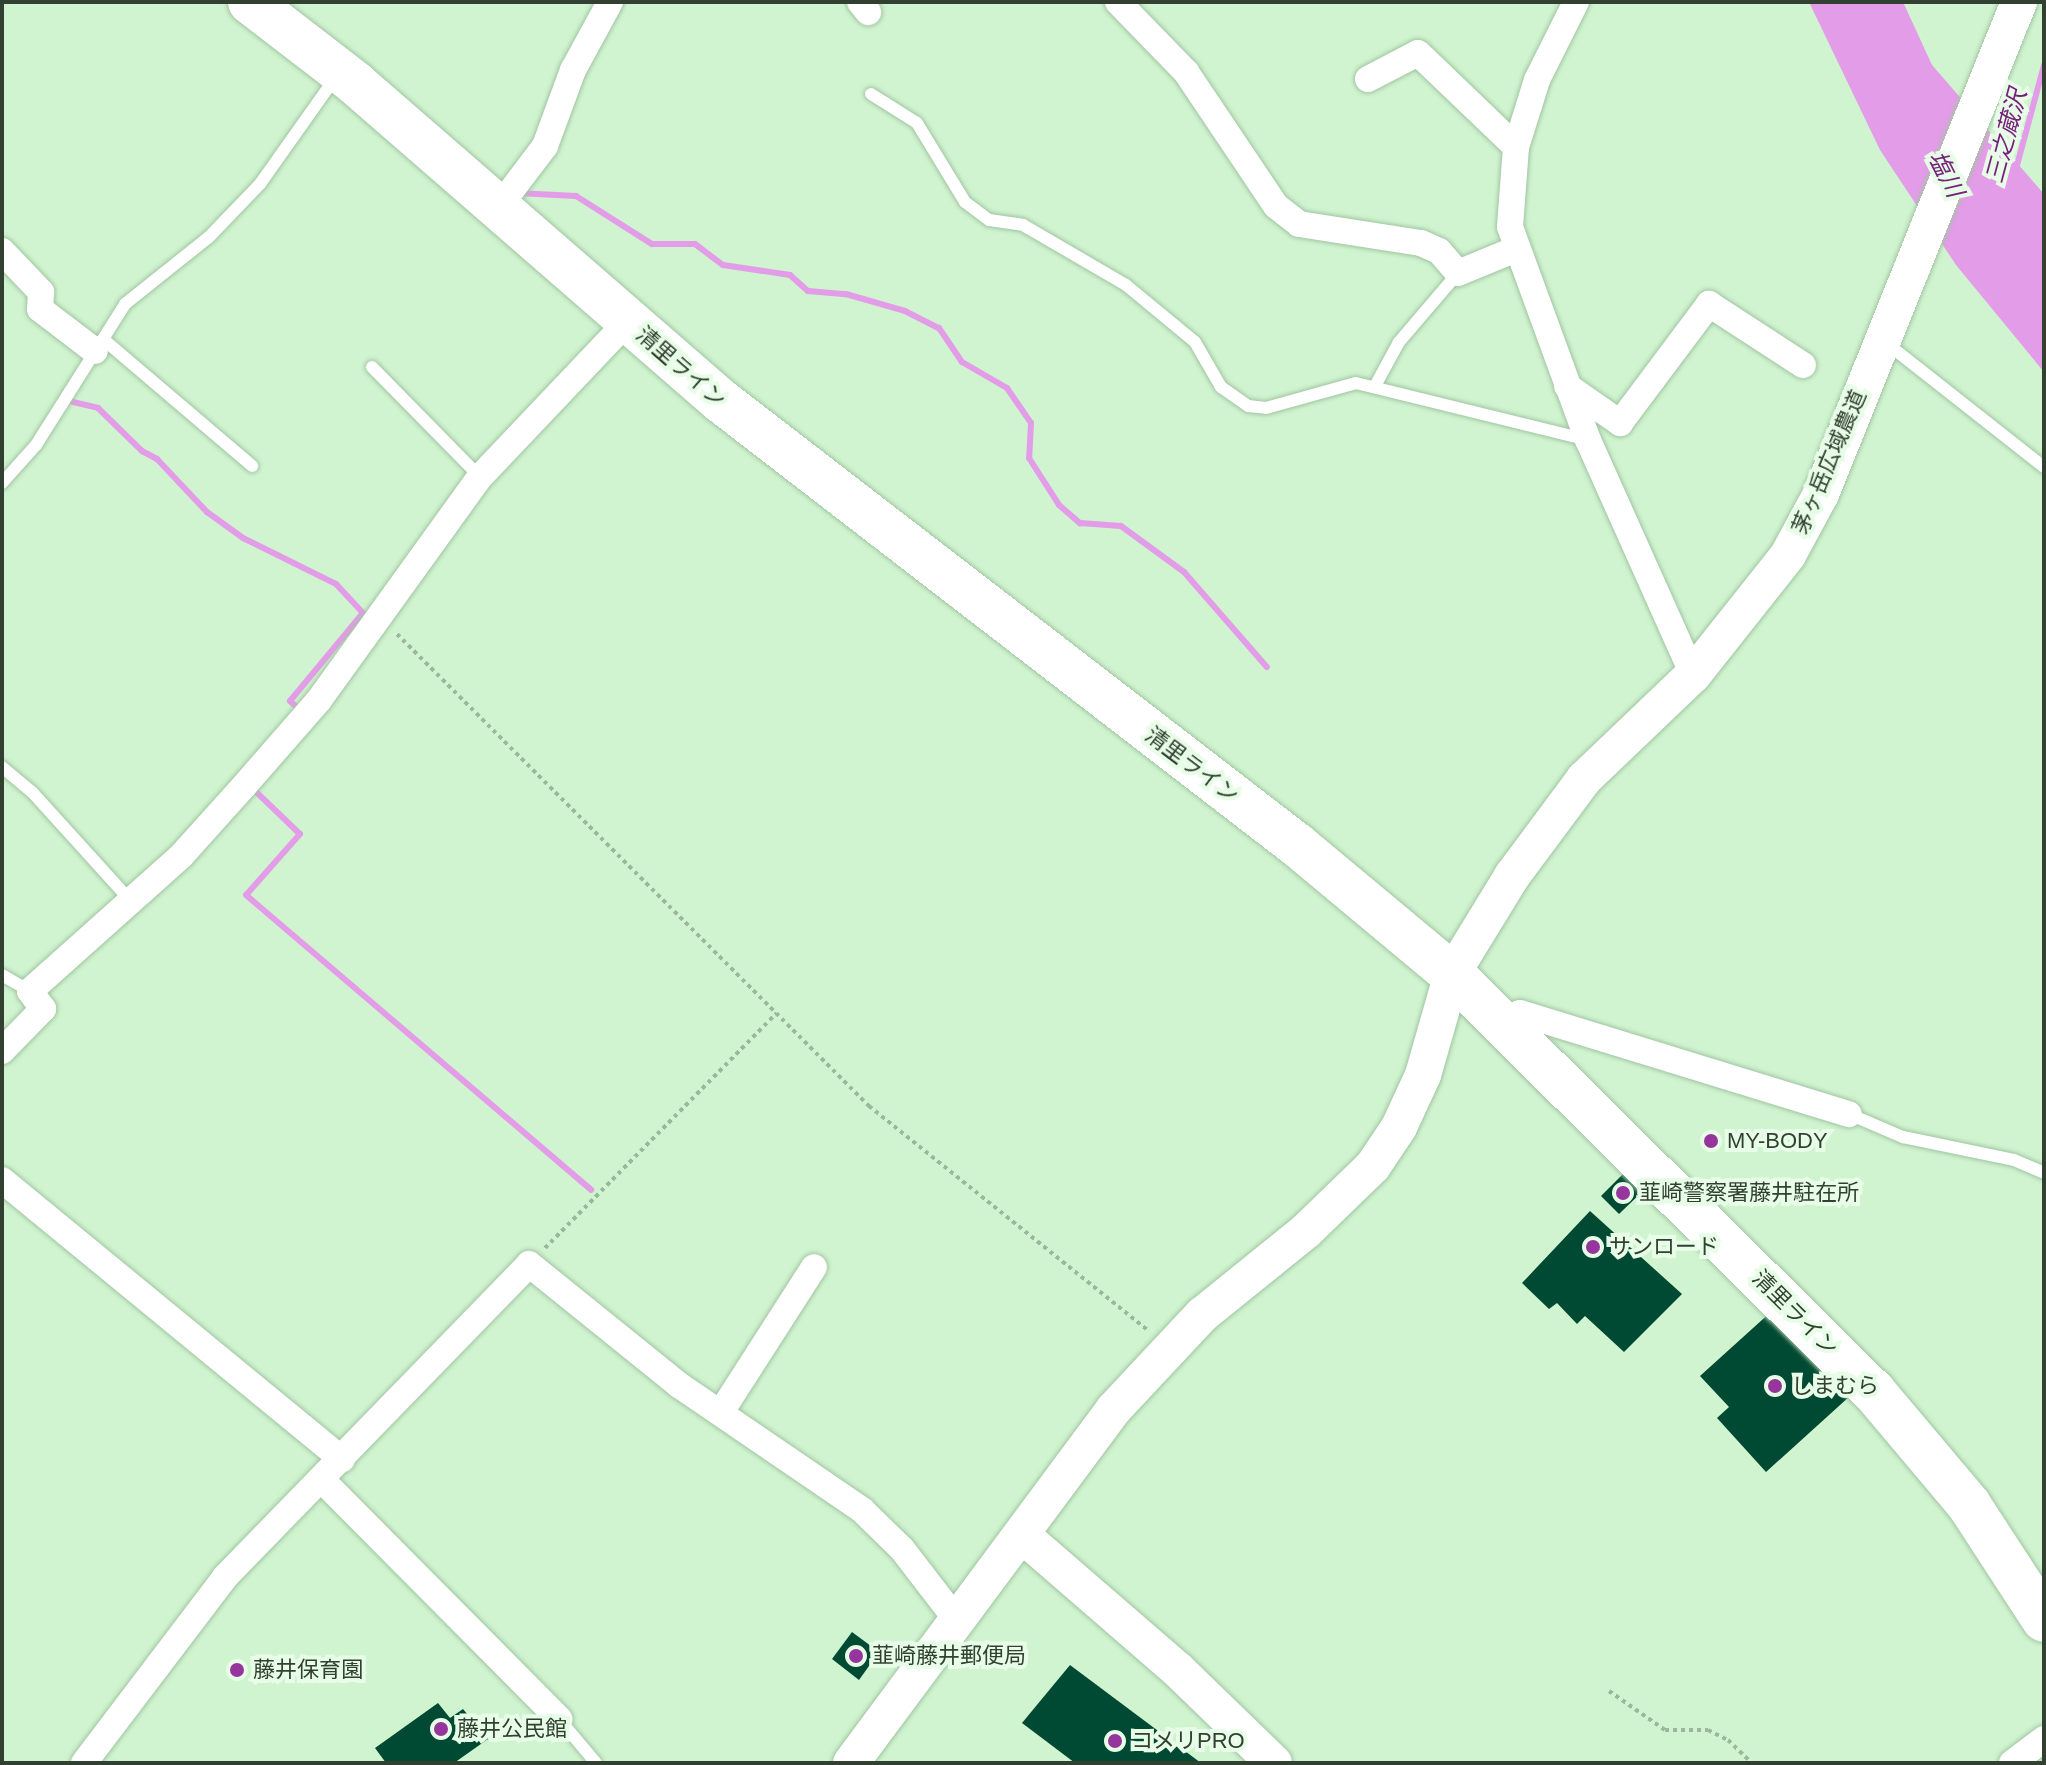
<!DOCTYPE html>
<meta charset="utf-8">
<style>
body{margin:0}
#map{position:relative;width:2046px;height:1765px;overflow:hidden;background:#d0f4d0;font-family:Helvetica,"Noto Sans JP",sans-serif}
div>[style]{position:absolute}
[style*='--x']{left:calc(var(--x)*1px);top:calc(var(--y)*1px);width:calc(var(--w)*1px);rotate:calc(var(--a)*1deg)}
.water>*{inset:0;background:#e39ce7}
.stream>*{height:6px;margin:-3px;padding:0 3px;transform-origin:3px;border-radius:3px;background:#e39ce7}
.building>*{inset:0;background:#004a33}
.path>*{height:4px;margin-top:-2px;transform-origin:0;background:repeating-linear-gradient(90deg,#9bb89b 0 4px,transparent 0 8px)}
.roads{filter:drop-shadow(0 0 2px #a1c4a2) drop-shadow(0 0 2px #a1c4a2)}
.lane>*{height:12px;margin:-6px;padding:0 6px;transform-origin:6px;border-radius:6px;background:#fff}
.street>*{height:26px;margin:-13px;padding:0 13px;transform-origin:13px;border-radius:13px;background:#fff}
.secondary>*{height:36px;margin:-18px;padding:0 18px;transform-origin:18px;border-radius:18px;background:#fff}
.highway>*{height:44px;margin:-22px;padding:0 22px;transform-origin:22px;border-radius:22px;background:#fff}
.dots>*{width:22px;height:22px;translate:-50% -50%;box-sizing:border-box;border:4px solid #e7fde7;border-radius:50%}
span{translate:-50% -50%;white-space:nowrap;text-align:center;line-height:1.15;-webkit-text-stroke:8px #e7fde7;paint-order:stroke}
.street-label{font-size:22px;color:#314031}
.poi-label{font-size:22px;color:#314031}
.left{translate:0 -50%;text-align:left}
.water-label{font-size:24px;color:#76227b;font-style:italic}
.frame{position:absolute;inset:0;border:4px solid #314031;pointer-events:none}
</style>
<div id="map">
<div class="water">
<i style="clip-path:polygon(1809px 2px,1903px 2px,1932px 65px,2044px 194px,2044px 372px,1956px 265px,1880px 150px)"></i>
</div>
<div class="stream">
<i style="--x:2016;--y:169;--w:108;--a:-74.9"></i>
<i style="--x:517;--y:193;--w:59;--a:2.9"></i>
<i style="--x:576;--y:196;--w:90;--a:32.3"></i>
<i style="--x:652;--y:244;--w:43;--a:0"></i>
<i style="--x:695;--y:244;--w:35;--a:37"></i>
<i style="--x:723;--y:265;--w:68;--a:8.5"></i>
<i style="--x:790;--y:275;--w:24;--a:42"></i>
<i style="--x:808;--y:291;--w:38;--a:5"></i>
<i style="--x:846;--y:294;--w:61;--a:16.1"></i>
<i style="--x:905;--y:311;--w:38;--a:27"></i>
<i style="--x:939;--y:328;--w:41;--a:55.9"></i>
<i style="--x:962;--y:362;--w:52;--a:30"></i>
<i style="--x:1007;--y:388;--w:42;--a:55.6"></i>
<i style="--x:1031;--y:423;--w:35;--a:93"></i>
<i style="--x:1029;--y:458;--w:56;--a:57.4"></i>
<i style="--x:1059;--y:505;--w:28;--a:41"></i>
<i style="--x:1080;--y:523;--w:41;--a:4.2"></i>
<i style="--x:1121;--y:526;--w:78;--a:36.1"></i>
<i style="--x:1184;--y:572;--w:126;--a:48.9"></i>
<i style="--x:73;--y:402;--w:26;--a:13"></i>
<i style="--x:98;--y:408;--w:62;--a:44.3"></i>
<i style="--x:142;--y:451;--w:17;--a:28"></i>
<i style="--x:157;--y:459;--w:73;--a:46.7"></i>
<i style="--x:207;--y:512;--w:44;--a:35.8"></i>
<i style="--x:243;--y:538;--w:104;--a:26.3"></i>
<i style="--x:336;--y:584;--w:40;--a:47"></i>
<i style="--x:363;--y:613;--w:114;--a:129.7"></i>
<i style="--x:290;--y:701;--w:16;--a:43"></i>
<i style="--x:256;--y:786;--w:4;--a:135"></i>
<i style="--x:253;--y:789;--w:65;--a:43.8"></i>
<i style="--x:300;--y:834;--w:81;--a:131.5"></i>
<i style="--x:246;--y:895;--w:454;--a:40.5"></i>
</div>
<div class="building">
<i style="clip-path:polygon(1626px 1171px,1645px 1189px,1619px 1214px,1601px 1196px)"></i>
<i style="clip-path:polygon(1590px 1211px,1682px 1294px,1624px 1352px,1585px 1316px,1577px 1324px,1557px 1303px,1549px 1309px,1522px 1283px)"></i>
<i style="clip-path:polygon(1773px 1310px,1850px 1396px,1766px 1472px,1717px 1418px,1729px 1407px,1700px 1376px)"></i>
<i style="clip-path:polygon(852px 1632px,879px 1652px,859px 1680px,832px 1659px)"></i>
<i style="clip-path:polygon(1070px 1665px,1201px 1763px,1075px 1763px,1022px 1723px)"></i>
<i style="clip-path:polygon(438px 1703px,450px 1718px,463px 1709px,488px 1739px,454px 1763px,386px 1763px,375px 1748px)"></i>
</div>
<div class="path">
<i style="--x:397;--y:634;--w:668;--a:45"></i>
<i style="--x:869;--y:1106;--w:359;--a:38.8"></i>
<i style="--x:545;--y:1248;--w:330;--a:-45.4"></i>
<i style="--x:1609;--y:1691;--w:68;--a:34.9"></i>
<i style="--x:1665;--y:1730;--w:43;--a:0"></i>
<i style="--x:1708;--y:1730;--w:22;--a:27"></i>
<i style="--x:1728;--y:1740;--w:33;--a:44"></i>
</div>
<div class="roads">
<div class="lane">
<i style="--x:871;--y:94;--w:54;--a:32.2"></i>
<i style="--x:917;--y:123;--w:92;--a:58.7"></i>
<i style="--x:965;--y:202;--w:30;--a:37"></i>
<i style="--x:989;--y:220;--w:34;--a:8"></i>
<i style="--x:1023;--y:225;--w:119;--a:30.2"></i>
<i style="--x:1126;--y:285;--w:89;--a:39.6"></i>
<i style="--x:1195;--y:342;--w:52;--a:60"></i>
<i style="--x:1221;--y:387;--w:33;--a:35"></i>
<i style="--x:1248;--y:406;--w:18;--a:6"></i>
<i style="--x:1266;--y:408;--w:93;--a:-15.5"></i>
<i style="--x:1356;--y:383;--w:239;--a:13.8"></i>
<i style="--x:103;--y:339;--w:196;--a:40.4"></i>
<i style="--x:1885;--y:342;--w:202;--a:38.2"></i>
<i style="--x:372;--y:367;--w:154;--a:45.5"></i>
<i style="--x:1375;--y:386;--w:50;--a:-61.4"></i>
<i style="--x:1399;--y:342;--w:91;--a:-49.5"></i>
<i style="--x:2;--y:483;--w:51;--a:-48.2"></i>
<i style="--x:36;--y:445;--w:167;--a:-57.7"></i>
<i style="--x:125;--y:304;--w:107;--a:-38.6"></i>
<i style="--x:209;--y:237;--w:74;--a:-46.1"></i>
<i style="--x:260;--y:184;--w:130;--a:-54.7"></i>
<i style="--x:2;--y:767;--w:40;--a:40"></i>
<i style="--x:33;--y:793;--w:146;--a:47.8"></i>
<i style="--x:2;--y:975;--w:32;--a:30"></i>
<i style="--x:1849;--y:1114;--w:59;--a:23.1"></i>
<i style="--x:1903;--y:1137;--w:113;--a:11.7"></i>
<i style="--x:2014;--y:1160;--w:33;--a:23"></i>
<i style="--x:559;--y:1719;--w:57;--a:49.9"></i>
</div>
<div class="street">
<i style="--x:860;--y:2;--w:13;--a:51"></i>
<i style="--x:1118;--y:2;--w:98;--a:45.8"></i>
<i style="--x:1186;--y:72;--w:161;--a:56.1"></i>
<i style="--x:1276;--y:206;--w:29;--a:38"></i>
<i style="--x:1299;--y:224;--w:123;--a:8.9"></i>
<i style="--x:1421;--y:243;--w:20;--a:24"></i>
<i style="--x:1439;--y:251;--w:29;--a:49"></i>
<i style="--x:1458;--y:273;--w:63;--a:-22.5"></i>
<i style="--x:1576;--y:2;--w:87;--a:116.6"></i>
<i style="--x:1537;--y:80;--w:70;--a:107.4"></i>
<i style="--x:1516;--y:147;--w:80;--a:94.3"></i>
<i style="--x:1510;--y:227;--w:227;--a:69.9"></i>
<i style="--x:1588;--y:440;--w:257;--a:65.9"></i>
<i style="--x:1368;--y:79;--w:56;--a:-27.5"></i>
<i style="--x:1418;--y:53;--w:136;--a:43.8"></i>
<i style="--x:498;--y:208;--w:78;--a:-52.8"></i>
<i style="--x:545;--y:146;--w:81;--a:-69.8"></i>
<i style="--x:573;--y:70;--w:77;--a:-61.4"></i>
<i style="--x:2;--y:251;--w:57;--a:46.4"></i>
<i style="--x:41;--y:292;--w:17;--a:93"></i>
<i style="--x:40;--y:309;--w:69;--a:37.4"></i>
<i style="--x:1567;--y:386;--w:65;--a:34.9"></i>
<i style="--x:1620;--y:423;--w:149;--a:-53.2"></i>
<i style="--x:1709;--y:304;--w:112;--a:33"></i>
<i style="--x:1501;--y:1022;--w:21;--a:-25"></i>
<i style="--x:1520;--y:1013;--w:344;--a:17.1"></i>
<i style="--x:2;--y:1051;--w:59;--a:-45.7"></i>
<i style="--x:43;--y:1009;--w:22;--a:-126"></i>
<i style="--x:30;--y:991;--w:203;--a:-41.8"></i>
<i style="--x:181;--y:856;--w:94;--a:-48"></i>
<i style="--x:244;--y:786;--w:114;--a:-48.9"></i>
<i style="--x:319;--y:700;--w:275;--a:-54.2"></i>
<i style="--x:480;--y:477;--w:215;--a:-46.5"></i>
<i style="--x:2;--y:1180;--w:440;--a:39.4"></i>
<i style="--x:721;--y:1412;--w:172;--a:-57.3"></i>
<i style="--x:322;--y:1480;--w:337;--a:45.2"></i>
<i style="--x:84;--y:1763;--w:233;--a:-52.8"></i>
<i style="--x:225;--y:1577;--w:436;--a:-45.8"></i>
<i style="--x:529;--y:1264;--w:193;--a:38.9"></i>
<i style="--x:679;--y:1385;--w:222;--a:34.3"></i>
<i style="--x:862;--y:1510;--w:56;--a:44.3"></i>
<i style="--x:902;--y:1549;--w:88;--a:52.4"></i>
<i style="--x:2012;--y:1763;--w:40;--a:-37"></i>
</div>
<div class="secondary">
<i style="--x:1022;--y:1535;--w:208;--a:40.9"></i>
<i style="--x:1179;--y:1671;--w:132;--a:44.1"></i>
<i style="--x:851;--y:1763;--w:441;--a:-53.4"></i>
<i style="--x:1114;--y:1409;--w:129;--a:-46.9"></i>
<i style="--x:1202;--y:1315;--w:134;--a:-38.9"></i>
<i style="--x:1306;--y:1231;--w:93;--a:-44.1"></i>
<i style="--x:1373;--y:1166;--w:47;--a:-56.3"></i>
<i style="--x:1399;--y:1127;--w:57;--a:-65.2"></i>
<i style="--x:1423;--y:1075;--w:105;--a:-74"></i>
<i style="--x:1452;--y:974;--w:115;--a:-58.5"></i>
<i style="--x:1512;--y:876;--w:121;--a:-53.4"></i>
<i style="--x:1584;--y:779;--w:151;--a:-43.7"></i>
<i style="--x:1693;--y:675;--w:153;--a:-51.6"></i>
<i style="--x:1788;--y:555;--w:69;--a:-61.6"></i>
<i style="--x:1821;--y:494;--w:530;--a:-68.08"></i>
</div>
<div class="highway">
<i style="--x:250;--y:2;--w:133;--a:37.6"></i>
<i style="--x:355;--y:83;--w:485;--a:41"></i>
<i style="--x:721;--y:401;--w:727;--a:37.63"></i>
<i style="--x:1297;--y:845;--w:202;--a:39.8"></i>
<i style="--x:1452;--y:974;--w:594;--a:44.73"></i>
<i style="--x:1874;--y:1392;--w:148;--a:49.9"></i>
<i style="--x:1969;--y:1505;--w:137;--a:56.9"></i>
</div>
</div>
<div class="dots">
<i style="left:1711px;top:1141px;background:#96369d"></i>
<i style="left:1623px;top:1193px;background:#96369d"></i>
<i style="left:1593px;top:1247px;background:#96369d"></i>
<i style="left:1775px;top:1386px;background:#96369d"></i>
<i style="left:856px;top:1656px;background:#96369d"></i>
<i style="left:237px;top:1670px;background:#96369d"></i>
<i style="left:441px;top:1729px;background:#96369d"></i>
<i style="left:1115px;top:1741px;background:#96369d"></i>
</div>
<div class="street-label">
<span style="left:681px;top:367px;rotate:41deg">清里ライン</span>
<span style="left:1829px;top:462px;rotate:-67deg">茅ヶ岳広域農道</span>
<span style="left:1192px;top:765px;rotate:37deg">清里ライン</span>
<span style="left:1795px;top:1313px;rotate:45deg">清里ライン</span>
</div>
<div class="poi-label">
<span class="left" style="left:1727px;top:1141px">MY-BODY</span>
<span class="left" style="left:1639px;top:1193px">韮崎警察署藤井駐在所</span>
<span class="left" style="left:1609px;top:1247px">サンロード</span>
<span class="left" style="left:1791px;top:1386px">しまむら</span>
<span class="left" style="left:872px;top:1656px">韮崎藤井郵便局</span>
<span class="left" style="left:253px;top:1670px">藤井保育園</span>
<span class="left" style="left:457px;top:1729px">藤井公民館</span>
<span class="left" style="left:1131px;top:1741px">コメリPRO</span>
</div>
<div class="water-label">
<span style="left:2006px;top:136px;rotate:-75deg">三之蔵沢</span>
<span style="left:1946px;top:174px;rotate:63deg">塩川</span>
</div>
<div class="frame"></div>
</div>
